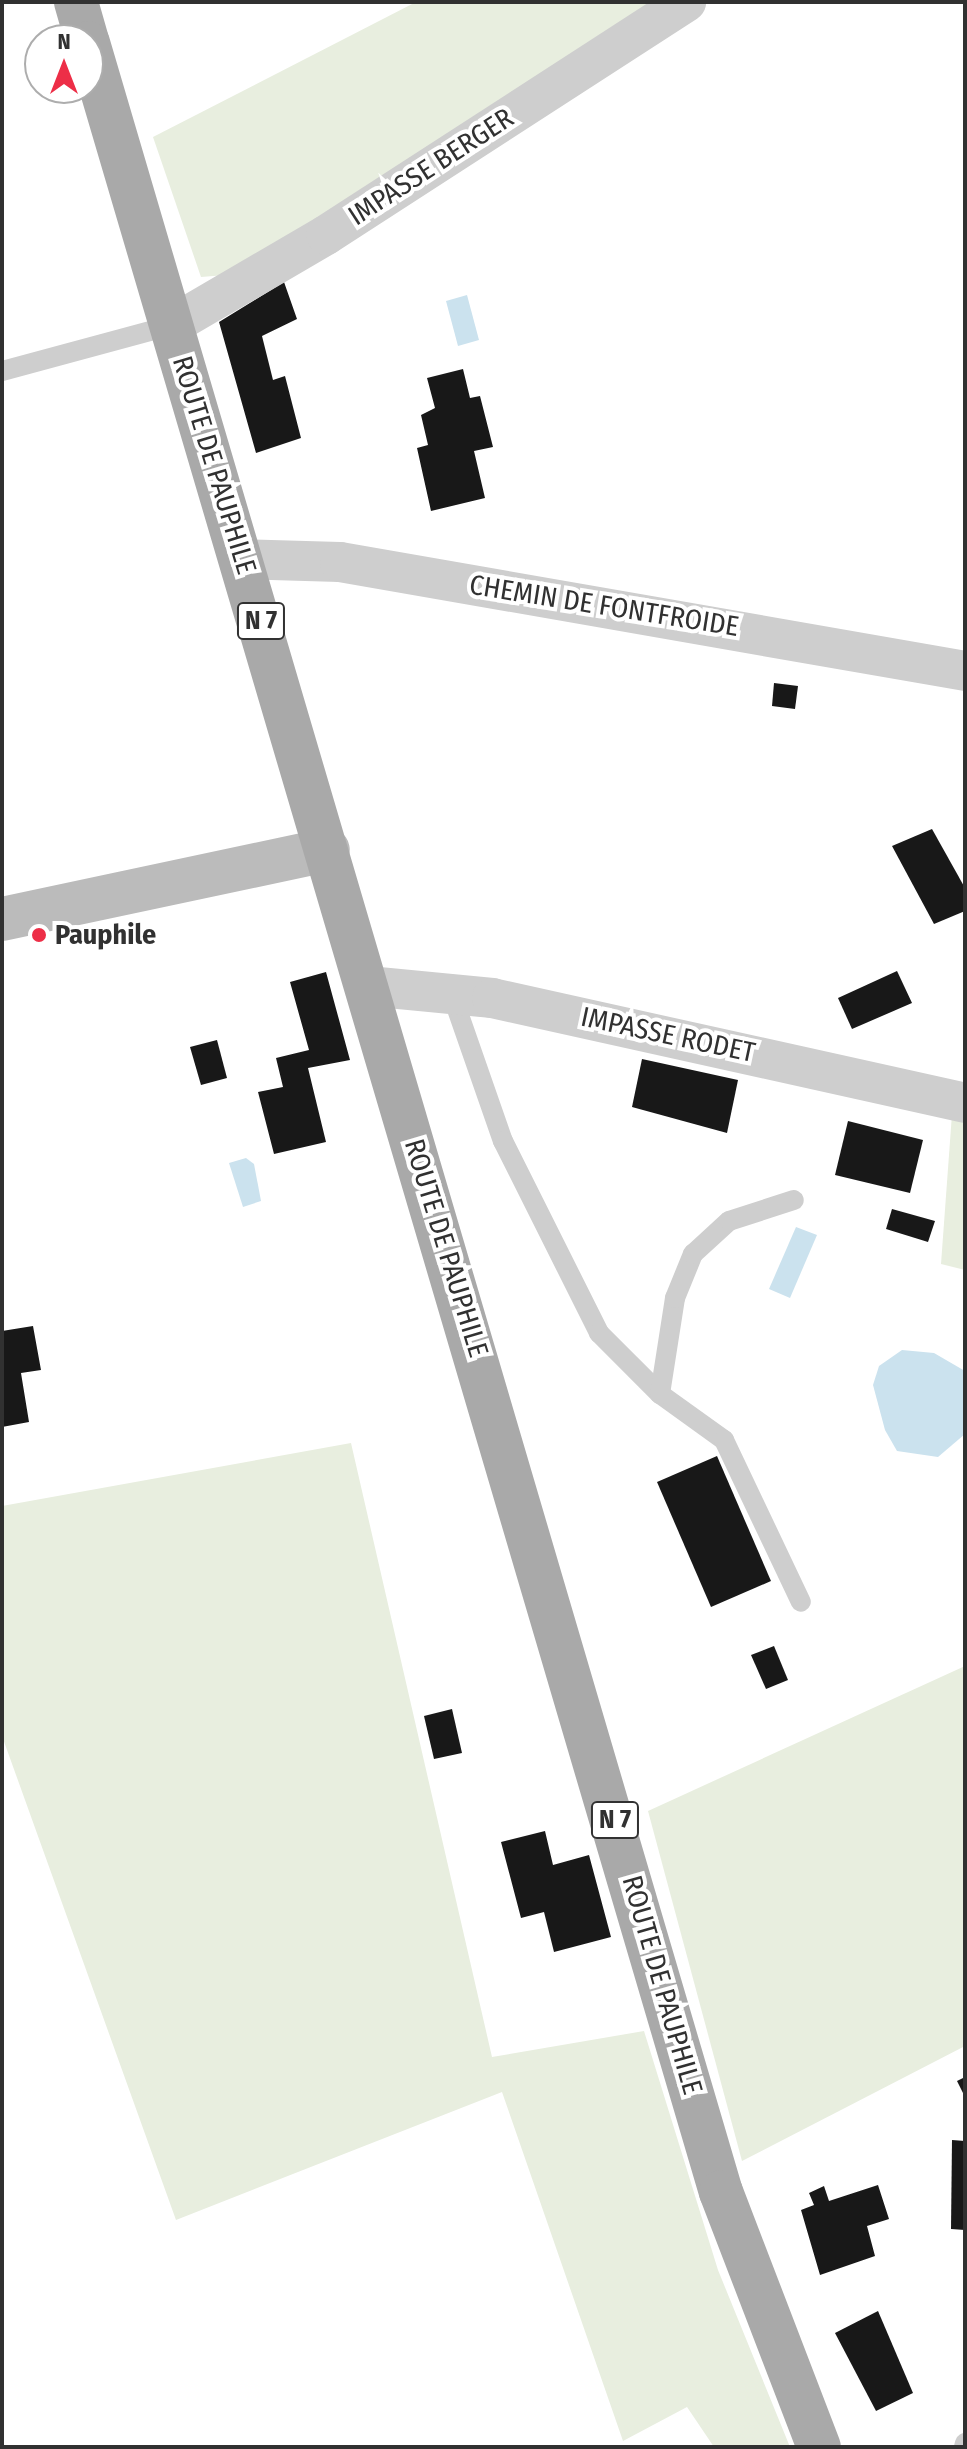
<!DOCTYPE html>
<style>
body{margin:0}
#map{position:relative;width:967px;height:2449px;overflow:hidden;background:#fff;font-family:"Fira Sans Condensed",sans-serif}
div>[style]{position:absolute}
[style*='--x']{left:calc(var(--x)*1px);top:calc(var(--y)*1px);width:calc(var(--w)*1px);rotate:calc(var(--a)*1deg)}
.green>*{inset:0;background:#e8eedf}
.water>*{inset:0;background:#cbe2ee}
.building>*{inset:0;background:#181818}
.lane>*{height:20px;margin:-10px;padding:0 10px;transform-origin:10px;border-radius:10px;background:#cecece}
.street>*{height:40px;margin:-20px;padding:0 20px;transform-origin:20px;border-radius:20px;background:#cecece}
.secondary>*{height:44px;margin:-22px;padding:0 22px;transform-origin:22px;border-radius:22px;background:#bbb}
.primary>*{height:44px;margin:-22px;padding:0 22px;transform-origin:22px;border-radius:22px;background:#a9a9a9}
.dots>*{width:22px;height:22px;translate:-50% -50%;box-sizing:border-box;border:4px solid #fff;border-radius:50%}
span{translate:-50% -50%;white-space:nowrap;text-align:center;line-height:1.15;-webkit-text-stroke:8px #fff;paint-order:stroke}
.shield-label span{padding:2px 6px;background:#fff;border:2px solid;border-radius:6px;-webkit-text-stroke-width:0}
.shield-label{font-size:26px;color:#313131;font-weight:700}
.street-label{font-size:28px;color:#313131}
.poi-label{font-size:28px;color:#313131;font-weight:700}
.left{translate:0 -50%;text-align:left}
.frame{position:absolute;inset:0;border:4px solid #313131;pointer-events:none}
.north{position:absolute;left:24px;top:24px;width:80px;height:80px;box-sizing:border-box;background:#fff;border:2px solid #adadad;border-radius:50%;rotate:0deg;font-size:22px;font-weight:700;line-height:32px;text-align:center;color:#313131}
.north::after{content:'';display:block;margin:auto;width:28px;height:36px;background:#ed2e47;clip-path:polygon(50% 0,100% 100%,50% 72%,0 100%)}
</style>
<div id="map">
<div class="green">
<i style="clip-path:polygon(416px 2px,659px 2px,226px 275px,201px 277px,153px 137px)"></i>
<i style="clip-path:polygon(952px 1114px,965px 1117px,965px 1270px,941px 1264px)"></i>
<i style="clip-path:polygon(351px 1443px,492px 2057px,644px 2031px,718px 2270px,790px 2447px,714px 2447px,687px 2407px,623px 2441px,502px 2092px,176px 2220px,2px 1736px,2px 1506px)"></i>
<i style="clip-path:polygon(965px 1666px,965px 2046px,742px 2161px,648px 1811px)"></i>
</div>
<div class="water">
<i style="clip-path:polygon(467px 295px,479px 340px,458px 346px,446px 301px)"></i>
<i style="clip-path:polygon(246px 1158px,254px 1164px,261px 1201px,243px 1207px,229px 1163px)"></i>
<i style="clip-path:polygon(796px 1227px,817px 1235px,790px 1298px,769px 1289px)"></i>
<i style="clip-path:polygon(902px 1350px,934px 1353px,965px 1371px,965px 1434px,938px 1457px,897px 1451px,885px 1430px,873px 1385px,879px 1366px)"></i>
</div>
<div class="building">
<i style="clip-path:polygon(284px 282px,297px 319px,262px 336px,273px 380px,285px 376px,301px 438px,256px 453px,219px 322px)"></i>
<i style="clip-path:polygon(463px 369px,470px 398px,480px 396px,493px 447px,474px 451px,485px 498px,431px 511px,417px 448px,428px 445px,421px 415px,435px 408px,427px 378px)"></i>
<i style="clip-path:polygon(774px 683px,798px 686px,795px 709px,772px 706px)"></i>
<i style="clip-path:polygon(932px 829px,965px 888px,965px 911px,934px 924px,892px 846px)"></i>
<i style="clip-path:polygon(897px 971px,912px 1003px,852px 1029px,838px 998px)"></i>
<i style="clip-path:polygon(326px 972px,350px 1060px,308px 1068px,326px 1142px,274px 1154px,258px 1092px,283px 1087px,276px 1058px,309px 1050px,290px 982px)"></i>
<i style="clip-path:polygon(217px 1040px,227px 1078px,201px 1085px,190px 1047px)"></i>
<i style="clip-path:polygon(642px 1059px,738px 1080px,727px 1133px,632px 1107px)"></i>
<i style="clip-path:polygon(848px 1121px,923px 1140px,910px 1193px,835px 1175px)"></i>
<i style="clip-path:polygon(892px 1209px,935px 1221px,928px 1242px,886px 1229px)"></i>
<i style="clip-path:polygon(33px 1326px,41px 1370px,21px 1373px,29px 1422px,2px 1427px,2px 1331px)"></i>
<i style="clip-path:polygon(717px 1456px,771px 1581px,711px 1607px,657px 1482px)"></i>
<i style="clip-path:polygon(774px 1646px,788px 1680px,766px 1689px,751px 1655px)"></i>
<i style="clip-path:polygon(452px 1709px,462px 1753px,434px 1759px,424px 1716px)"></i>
<i style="clip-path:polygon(545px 1831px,553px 1865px,589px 1855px,611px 1937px,554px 1952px,544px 1912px,521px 1918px,501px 1842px)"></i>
<i style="clip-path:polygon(965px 2077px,965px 2097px,957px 2081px)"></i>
<i style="clip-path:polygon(952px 2140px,965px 2141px,965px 2230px,951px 2229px)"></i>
<i style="clip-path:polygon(878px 2185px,889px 2219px,867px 2226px,875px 2256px,820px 2275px,801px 2210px,814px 2205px,809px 2193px,824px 2186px,829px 2201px)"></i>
<i style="clip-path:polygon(878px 2311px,913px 2393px,876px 2411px,835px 2333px)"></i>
</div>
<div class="lane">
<i style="--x:2;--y:371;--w:176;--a:-15.1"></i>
<i style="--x:451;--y:992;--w:158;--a:70.8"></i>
<i style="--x:503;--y:1141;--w:215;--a:63.4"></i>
<i style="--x:599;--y:1333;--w:86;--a:45"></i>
<i style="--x:660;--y:1394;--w:79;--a:35.7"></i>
<i style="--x:724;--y:1440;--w:179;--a:64.6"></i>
<i style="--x:660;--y:1394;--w:97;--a:-81.1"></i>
<i style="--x:675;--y:1298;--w:48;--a:-67.8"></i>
<i style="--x:693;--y:1254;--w:49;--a:-42.5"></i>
<i style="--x:729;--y:1221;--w:68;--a:-17.9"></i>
<i style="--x:964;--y:2447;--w:4;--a:-76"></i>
</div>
<div class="street">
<i style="--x:172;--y:325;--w:178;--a:-30.3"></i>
<i style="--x:326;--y:235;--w:429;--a:-32.9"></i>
<i style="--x:241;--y:559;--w:99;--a:1.7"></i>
<i style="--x:340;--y:562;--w:634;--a:9.89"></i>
<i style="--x:368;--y:986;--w:125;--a:5.5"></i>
<i style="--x:492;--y:998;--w:485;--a:12.5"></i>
</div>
<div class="secondary">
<i style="--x:2;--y:919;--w:333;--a:-12"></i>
</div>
<div class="primary">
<i style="--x:76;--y:2;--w:40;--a:74"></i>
<i style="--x:88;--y:43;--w:2240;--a:73.59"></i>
<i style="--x:721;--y:2192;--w:273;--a:69"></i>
</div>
<div class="dots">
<i style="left:39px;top:935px;background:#ed2e47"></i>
</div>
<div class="shield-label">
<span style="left:261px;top:621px">N 7</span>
<span style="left:615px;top:1820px">N 7</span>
</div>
<div class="street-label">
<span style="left:431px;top:167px;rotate:-33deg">IMPASSE BERGER</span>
<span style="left:214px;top:465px;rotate:73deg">ROUTE DE PAUPHILE</span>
<span style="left:604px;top:606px;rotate:9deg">CHEMIN DE FONTFROIDE</span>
<span style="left:668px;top:1035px;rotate:12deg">IMPASSE RODET</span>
<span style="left:446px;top:1248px;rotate:73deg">ROUTE DE PAUPHILE</span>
<span style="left:662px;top:1985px;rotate:74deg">ROUTE DE PAUPHILE</span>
</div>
<div class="poi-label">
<span class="left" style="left:55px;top:935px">Pauphile</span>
</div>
<div class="frame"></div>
<div class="north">N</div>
</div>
